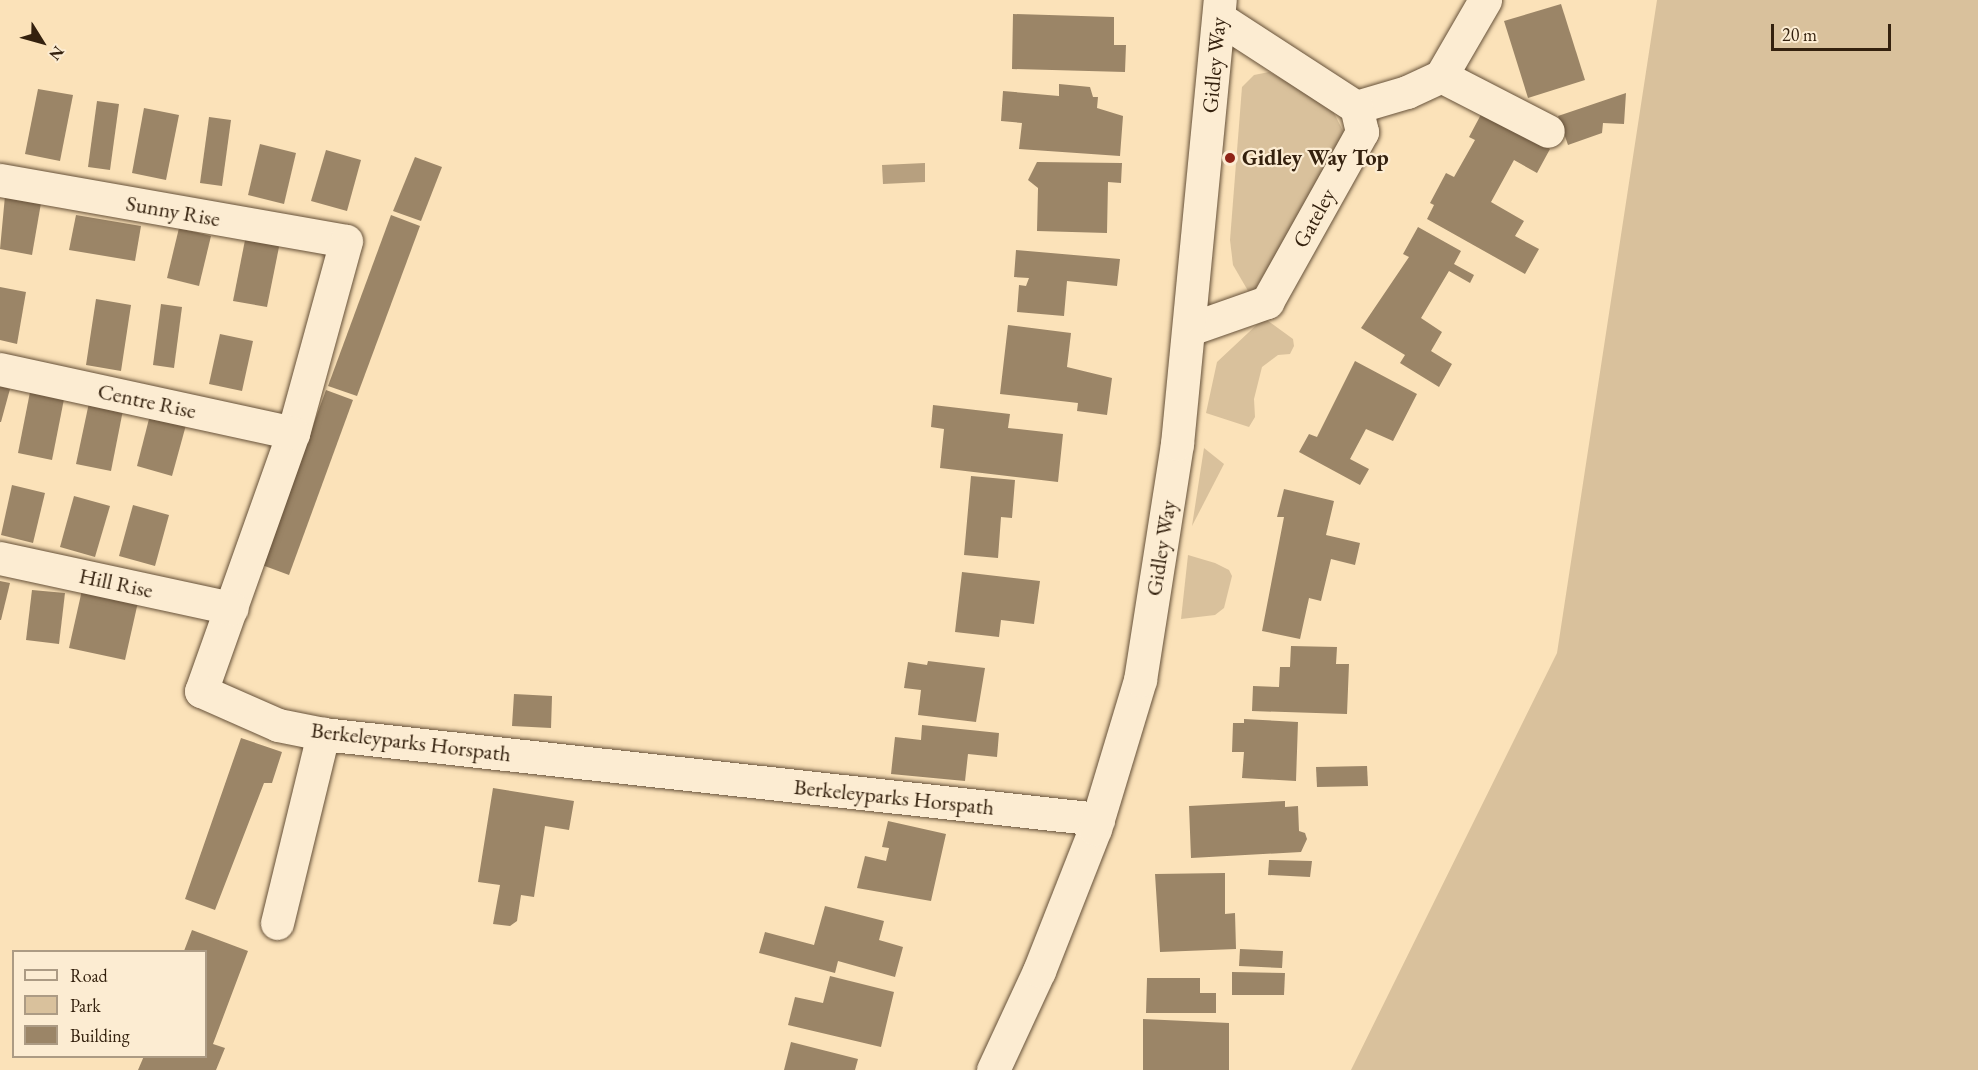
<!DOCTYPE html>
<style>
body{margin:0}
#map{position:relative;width:1978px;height:1070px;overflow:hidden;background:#fbe2b9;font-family:"EB Garamond",serif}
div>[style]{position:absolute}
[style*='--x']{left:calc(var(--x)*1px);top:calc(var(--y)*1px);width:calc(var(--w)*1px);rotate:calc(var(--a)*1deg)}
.green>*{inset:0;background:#d9c19c}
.water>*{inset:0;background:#b7a07f}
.building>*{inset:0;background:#9b8567}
.roads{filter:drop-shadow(0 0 2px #665139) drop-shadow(0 0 2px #665139)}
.minor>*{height:33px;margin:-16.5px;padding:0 16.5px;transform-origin:16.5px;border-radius:16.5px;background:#fcecd2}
.dots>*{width:16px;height:16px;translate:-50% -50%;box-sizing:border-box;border:3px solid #fcecd2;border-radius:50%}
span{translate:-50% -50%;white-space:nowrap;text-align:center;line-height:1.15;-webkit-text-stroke:4.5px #fcecd2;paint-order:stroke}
.street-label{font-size:22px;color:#34210e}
.poi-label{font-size:22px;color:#34210e;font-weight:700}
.left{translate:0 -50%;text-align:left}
.legend{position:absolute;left:12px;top:950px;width:195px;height:108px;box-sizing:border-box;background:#fcecd2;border:2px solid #ac9b84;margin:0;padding:8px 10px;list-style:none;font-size:18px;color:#34210e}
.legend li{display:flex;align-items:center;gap:12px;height:30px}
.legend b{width:30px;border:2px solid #ac9b84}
.north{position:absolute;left:12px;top:12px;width:60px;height:60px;-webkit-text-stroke:4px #fcecd2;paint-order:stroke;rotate:127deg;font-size:16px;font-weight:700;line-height:24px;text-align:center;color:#34210e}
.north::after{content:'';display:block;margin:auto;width:21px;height:27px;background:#34210e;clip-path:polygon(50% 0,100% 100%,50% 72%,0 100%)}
.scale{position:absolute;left:1771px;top:24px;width:120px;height:27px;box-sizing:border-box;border:3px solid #34210e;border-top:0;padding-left:8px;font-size:18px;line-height:21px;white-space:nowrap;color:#34210e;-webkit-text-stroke:4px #fcecd2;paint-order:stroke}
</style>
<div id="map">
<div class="green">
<i style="clip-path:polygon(1657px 0,1978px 0,1978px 1070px,1351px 1070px,1557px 653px)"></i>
<i style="clip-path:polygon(1269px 72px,1330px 105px,1346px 137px,1251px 296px,1233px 265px,1230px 240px,1242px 87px,1254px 75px)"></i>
<i style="clip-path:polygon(1264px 318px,1293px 339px,1294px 346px,1290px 354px,1278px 355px,1262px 367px,1254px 399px,1255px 417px,1249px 427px,1206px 413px,1217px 362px)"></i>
<i style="clip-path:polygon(1204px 448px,1224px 464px,1192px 526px)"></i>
<i style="clip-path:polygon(1188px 555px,1215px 563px,1229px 570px,1232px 576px,1224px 608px,1215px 615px,1181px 619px)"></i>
</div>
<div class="water">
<i style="clip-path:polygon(925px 163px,925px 182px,883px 184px,882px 165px)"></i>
</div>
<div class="building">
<i style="clip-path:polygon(1561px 4px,1585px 80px,1528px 98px,1504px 21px)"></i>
<i style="clip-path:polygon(1013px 14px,1114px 17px,1114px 45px,1126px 45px,1125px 72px,1012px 69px)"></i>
<i style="clip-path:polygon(1059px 84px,1090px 87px,1093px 97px,1098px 97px,1097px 108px,1123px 116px,1120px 156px,1019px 149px,1022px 123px,1001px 121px,1003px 91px,1059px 96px)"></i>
<i style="clip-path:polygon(38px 89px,73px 95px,60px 161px,25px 154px)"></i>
<i style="clip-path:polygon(1626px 93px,1624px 124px,1603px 123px,1602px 133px,1568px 145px,1558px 116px)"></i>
<i style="clip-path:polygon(97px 101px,119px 104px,110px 170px,88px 167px)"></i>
<i style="clip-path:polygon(1485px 107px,1550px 149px,1537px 173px,1514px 160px,1491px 202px,1524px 221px,1515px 236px,1539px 249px,1525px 274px,1427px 219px,1434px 205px,1430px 203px,1446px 173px,1454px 177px,1475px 140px,1469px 137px)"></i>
<i style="clip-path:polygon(144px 108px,179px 115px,166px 180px,132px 173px)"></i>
<i style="clip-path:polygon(209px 117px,231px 120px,222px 186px,200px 183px)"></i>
<i style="clip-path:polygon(260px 144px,296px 153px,284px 204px,248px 195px)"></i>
<i style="clip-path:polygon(326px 150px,361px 160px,347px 211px,311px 201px)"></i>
<i style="clip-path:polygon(415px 157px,442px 167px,421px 221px,393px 211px)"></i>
<i style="clip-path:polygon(1037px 162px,1122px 163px,1121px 183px,1108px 182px,1107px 233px,1037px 231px,1038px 188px,1028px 180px)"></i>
<i style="clip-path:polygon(5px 196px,41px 203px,32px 255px,0 249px)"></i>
<i style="clip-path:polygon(76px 215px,141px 226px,135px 261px,69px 250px)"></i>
<i style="clip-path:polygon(391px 215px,420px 226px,357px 396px,328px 386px)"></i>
<i style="clip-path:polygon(1418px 227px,1461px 251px,1454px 264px,1474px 275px,1470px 283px,1449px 271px,1421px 318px,1442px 332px,1431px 351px,1452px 364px,1439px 387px,1400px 363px,1405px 355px,1361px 328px,1409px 257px,1403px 254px)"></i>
<i style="clip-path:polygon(179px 228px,211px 236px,199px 286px,167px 278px)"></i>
<i style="clip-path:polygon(246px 235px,280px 242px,267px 307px,233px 301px)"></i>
<i style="clip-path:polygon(1016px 250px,1120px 259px,1117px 286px,1067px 281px,1064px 316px,1017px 312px,1019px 285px,1026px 286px,1029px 278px,1014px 277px)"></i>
<i style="clip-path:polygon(0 287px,26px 292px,17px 344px,0 340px)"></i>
<i style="clip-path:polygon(96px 299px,131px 305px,121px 371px,86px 365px)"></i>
<i style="clip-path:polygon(161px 304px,182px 307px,174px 368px,153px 365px)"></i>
<i style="clip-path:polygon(1008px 325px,1071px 333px,1067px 367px,1112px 378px,1107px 415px,1077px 411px,1078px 403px,1000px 394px)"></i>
<i style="clip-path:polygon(220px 334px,253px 341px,242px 391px,209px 384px)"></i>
<i style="clip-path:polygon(1355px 361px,1417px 394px,1393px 441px,1366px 429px,1350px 459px,1369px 469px,1360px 485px,1299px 452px,1309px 434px,1317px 437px)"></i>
<i style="clip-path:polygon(0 386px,10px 389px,1px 422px,0 422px)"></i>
<i style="clip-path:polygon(31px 387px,65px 394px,52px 460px,18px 453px)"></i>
<i style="clip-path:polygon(326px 390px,353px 400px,289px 575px,262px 565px)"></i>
<i style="clip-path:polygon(90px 398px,124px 405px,111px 471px,76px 464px)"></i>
<i style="clip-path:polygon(933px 405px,1010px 414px,1008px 428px,1063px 434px,1058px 482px,940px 468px,944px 429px,931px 427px)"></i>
<i style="clip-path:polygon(150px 415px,186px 425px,172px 476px,137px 466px)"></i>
<i style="clip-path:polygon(971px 476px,1015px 480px,1012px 518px,1001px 517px,998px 558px,964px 555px)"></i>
<i style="clip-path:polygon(12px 485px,45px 493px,33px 543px,1px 535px)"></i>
<i style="clip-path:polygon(1284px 489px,1334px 501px,1326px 535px,1360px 543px,1355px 565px,1331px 559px,1321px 601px,1309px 598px,1300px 639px,1262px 631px,1284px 517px,1277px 517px)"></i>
<i style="clip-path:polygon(74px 496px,110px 506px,95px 557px,60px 547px)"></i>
<i style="clip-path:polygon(133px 505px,169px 515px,155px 566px,119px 556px)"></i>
<i style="clip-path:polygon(962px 572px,1040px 581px,1034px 624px,1001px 620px,999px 637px,955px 632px)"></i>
<i style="clip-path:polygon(0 581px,10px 583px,1px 620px,0 620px)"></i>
<i style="clip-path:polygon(32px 590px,65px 593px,59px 644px,26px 640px)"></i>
<i style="clip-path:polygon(82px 590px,138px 602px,125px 660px,69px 648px)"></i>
<i style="clip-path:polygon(1291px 646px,1337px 647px,1336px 664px,1349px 664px,1347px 714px,1252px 711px,1253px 686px,1279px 687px,1280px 667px,1290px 667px)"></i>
<i style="clip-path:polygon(928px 661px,985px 668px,976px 722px,918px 715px,921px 690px,904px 688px,908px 662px,927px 665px)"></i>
<i style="clip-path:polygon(514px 694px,552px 696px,551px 728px,512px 726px)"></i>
<i style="clip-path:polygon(1244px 719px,1298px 722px,1296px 781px,1242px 778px,1244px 752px,1232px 752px,1233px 723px,1244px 723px)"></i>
<i style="clip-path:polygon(922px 725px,999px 733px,997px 757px,968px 754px,965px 781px,891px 774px,895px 737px,921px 740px)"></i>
<i style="clip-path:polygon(241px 738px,282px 752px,272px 783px,264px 783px,215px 910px,185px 899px)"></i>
<i style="clip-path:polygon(1367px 766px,1368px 786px,1317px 787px,1316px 767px)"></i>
<i style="clip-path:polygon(493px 788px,574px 801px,569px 830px,545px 826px,534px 897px,521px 895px,517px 921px,510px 926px,493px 924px,500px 885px,478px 882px)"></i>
<i style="clip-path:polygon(1285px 801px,1285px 807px,1298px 806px,1299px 831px,1305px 833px,1307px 839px,1301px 852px,1191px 858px,1189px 806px)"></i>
<i style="clip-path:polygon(888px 821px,946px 834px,931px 901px,857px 888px,865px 856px,886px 861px,889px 848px,882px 847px)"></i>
<i style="clip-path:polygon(1269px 860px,1312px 861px,1310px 877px,1268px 875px)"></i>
<i style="clip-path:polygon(1225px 873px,1225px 914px,1235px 913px,1236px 949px,1160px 952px,1155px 874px)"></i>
<i style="clip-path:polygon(825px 906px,884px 921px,879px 940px,903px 947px,895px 977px,838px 961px,835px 973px,759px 953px,765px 932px,814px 945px)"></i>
<i style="clip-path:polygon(192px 930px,248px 951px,213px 1044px,225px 1048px,216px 1070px,138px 1070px,144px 1056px,206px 1056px,206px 951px,184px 951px)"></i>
<i style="clip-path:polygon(1240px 949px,1283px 951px,1282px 968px,1239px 966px)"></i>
<i style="clip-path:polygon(1232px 972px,1285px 973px,1284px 995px,1232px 995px)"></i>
<i style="clip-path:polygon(830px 976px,894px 992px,881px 1047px,788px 1025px,795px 997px,823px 1003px)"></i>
<i style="clip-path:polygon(1147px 978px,1200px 978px,1200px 993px,1216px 993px,1216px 1013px,1146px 1013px)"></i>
<i style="clip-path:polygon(1143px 1019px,1229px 1023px,1229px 1070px,1143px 1070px)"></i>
<i style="clip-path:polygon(791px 1042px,858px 1059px,855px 1070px,784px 1070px)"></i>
</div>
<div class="roads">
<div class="minor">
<i style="--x:1441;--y:76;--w:120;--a:27.2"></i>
<i style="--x:1356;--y:107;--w:53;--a:-16.4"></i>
<i style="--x:1407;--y:92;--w:38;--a:-25"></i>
<i style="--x:1441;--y:76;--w:88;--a:-59.9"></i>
<i style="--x:0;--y:180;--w:351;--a:10"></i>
<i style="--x:346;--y:241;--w:199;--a:105.4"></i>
<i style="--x:293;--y:433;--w:274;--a:109.6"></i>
<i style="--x:201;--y:691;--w:84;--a:23.8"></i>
<i style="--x:278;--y:725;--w:46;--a:11.3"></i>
<i style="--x:323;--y:734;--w:780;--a:6.26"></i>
<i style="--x:1190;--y:329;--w:82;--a:-19.3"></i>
<i style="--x:1267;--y:302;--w:195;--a:-60.8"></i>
<i style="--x:1362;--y:132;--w:26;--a:-103"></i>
<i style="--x:1356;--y:107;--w:163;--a:-147"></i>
<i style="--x:0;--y:369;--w:300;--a:12.3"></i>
<i style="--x:0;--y:558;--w:237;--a:12.2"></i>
<i style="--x:277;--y:923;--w:195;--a:-76.3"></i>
<i style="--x:993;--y:1070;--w:109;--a:-65.1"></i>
<i style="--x:1039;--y:971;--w:153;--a:-68.5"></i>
<i style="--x:1095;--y:829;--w:156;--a:-73.2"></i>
<i style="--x:1140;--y:680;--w:239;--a:-81.1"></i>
<i style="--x:1177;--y:444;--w:446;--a:-84.5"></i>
</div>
</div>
<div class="dots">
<i style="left:1230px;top:158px;background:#8f2418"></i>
</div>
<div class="street-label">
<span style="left:1214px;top:65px;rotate:-85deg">Gidley Way</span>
<span style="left:173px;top:211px;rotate:10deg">Sunny Rise</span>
<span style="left:1314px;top:218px;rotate:-61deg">Gateley</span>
<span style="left:147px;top:401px;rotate:12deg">Centre Rise</span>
<span style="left:1161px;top:548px;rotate:-81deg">Gidley Way</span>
<span style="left:116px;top:583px;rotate:12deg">Hill Rise</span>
<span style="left:411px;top:742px;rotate:7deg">Berkeleyparks Horspath</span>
<span style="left:894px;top:797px;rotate:6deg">Berkeleyparks Horspath</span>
</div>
<div class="poi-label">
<span class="left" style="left:1242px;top:158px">Gidley Way Top</span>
</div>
<ul class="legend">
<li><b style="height:8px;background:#fcecd2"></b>Road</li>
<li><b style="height:16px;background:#d9c19c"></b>Park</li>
<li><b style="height:16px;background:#9b8567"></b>Building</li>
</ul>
<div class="north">N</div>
<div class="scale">20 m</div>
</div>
